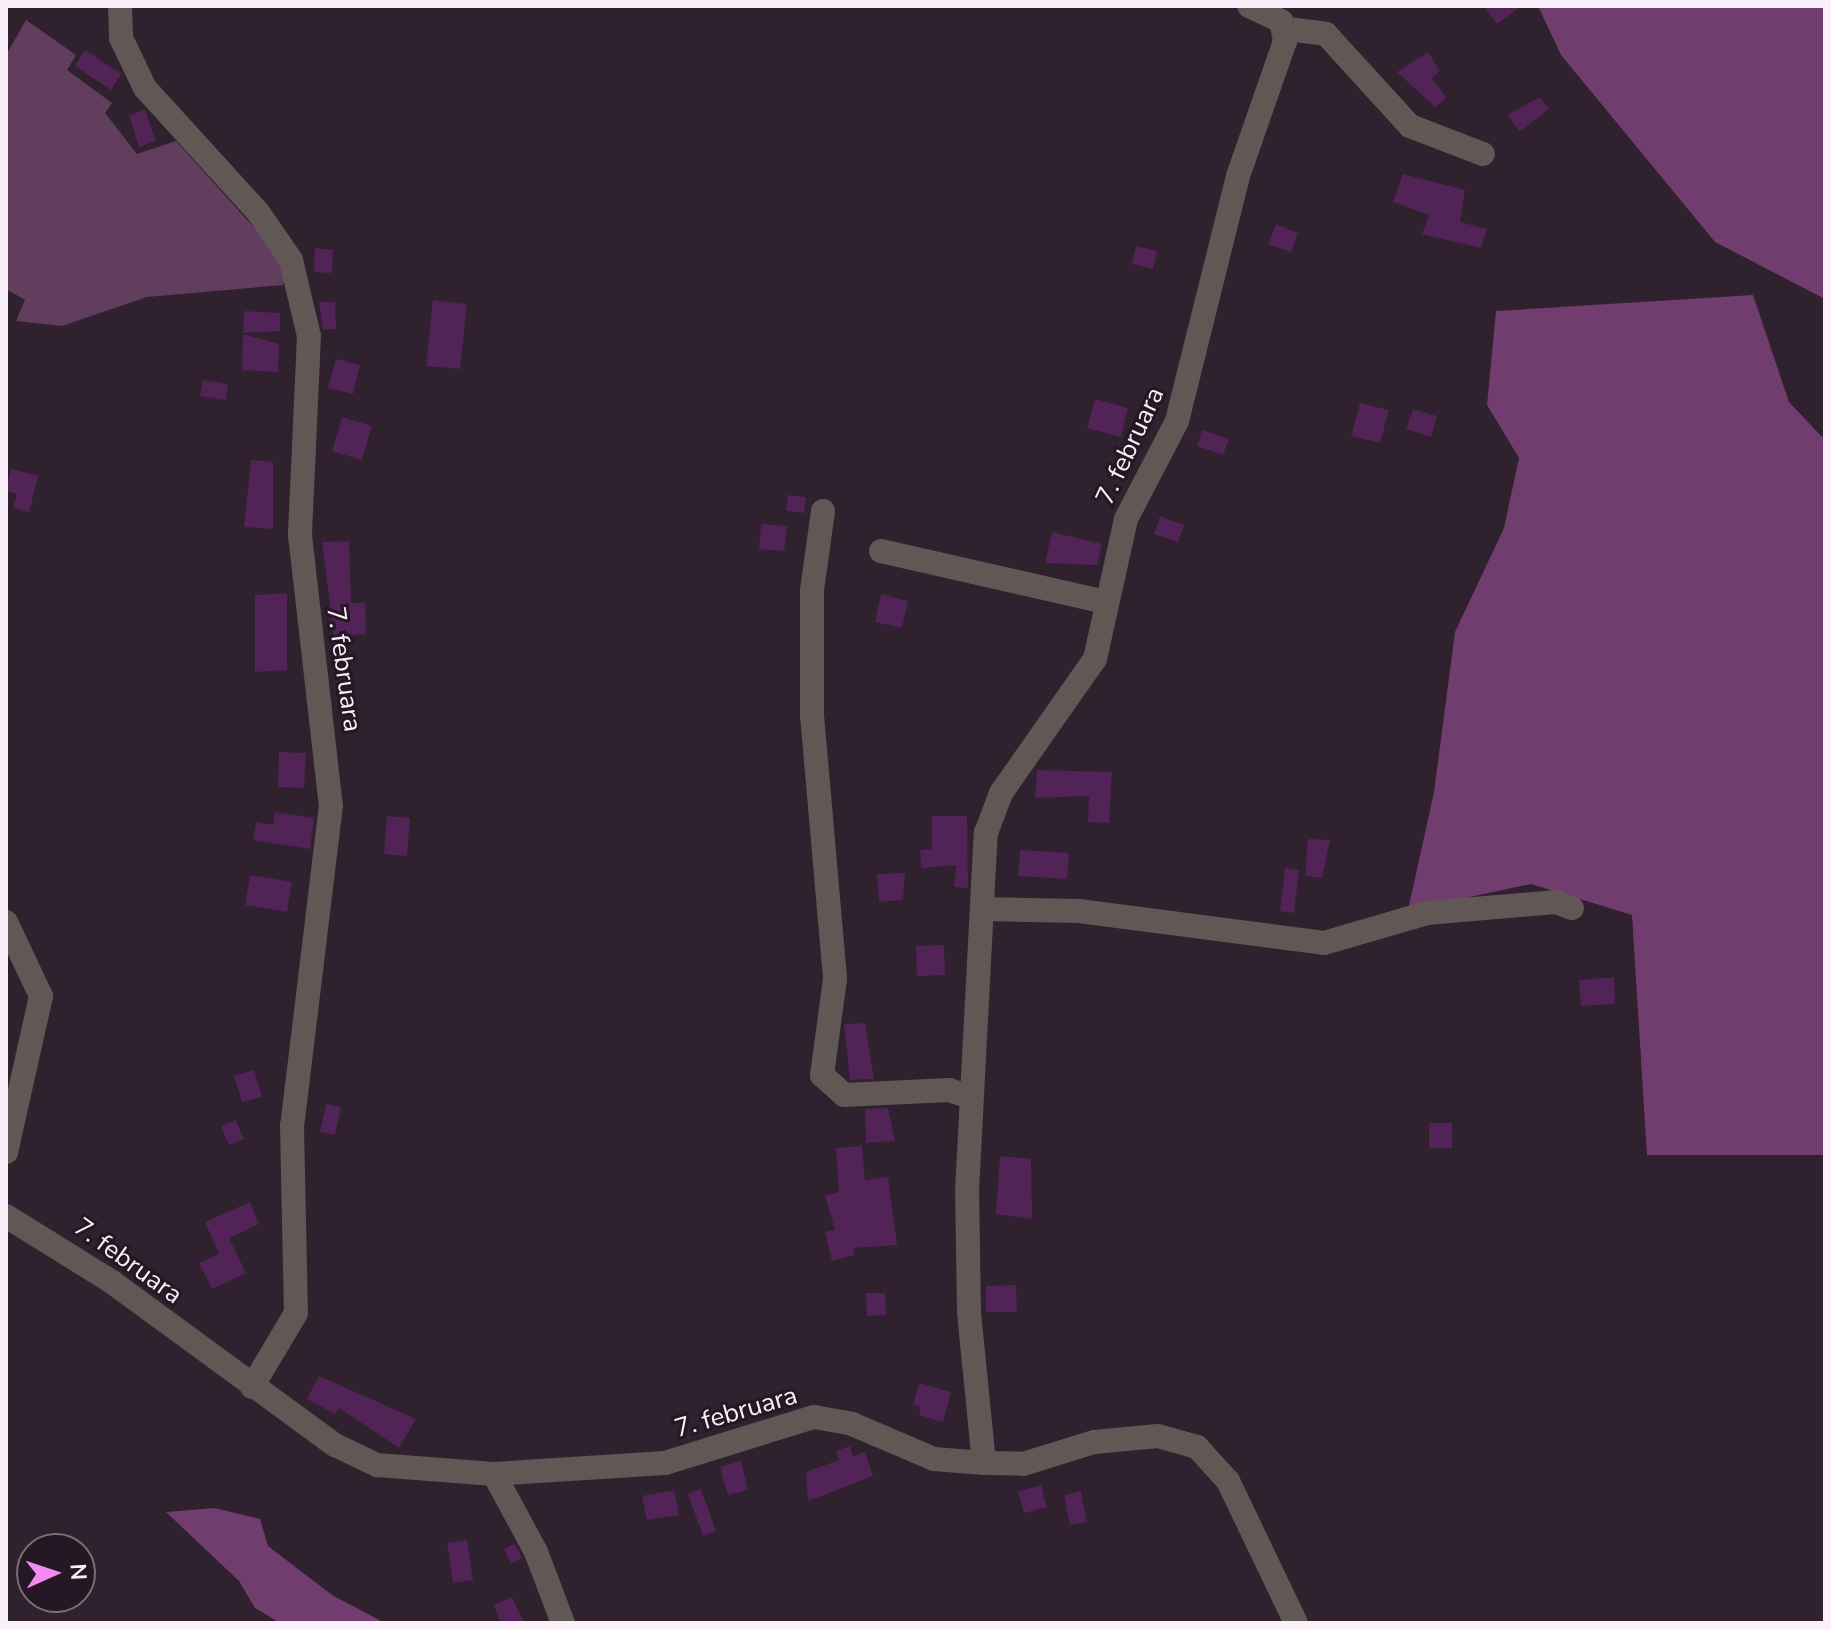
<!DOCTYPE html>
<style>
body{margin:0}
#map{position:relative;width:1831px;height:1629px;overflow:hidden;background:#2f212e;font-family:"Nunito Sans",sans-serif}
div>[style]{position:absolute}
[style*='--x']{left:calc(var(--x)*1px);top:calc(var(--y)*1px);width:calc(var(--w)*1px);rotate:calc(var(--a)*1deg)}
.green>*{inset:0;background:#613d5e}
.forest>*{inset:0;background:#713c6e}
.building>*{inset:0;background:#512357}
.minor>*{height:24px;margin:-12px;padding:0 12px;transform-origin:12px;border-radius:12px;background:#615754}
span{translate:-50% -50%;white-space:nowrap;text-align:center;line-height:1.15;-webkit-text-stroke:6px #251824;paint-order:stroke}
.street-label{font-size:26px;color:#faf0f9}
.frame{position:absolute;inset:0;border:8px solid #faf0f9;pointer-events:none}
.north{position:absolute;left:16px;top:1533px;width:80px;height:80px;box-sizing:border-box;background:#251824;border:2px solid #7a6e79;border-radius:50%;rotate:87deg;font-size:22px;font-weight:700;line-height:32px;text-align:center;color:#faf0f9}
.north::after{content:'';display:block;margin:auto;width:28px;height:36px;background:#f38af2;clip-path:polygon(50% 0,100% 100%,50% 72%,0 100%)}
</style>
<div id="map">
<div class="green">
<i style="clip-path:polygon(26px 20px,76px 55px,67px 70px,112px 103px,105px 113px,137px 154px,176px 141px,258px 232px,286px 273px,283px 285px,147px 297px,62px 326px,16px 321px,25px 300px,6px 289px,6px 55px)"></i>
</div>
<div class="forest">
<i style="clip-path:polygon(1538px 6px,1825px 6px,1825px 299px,1715px 242px,1561px 55px)"></i>
<i style="clip-path:polygon(1753px 295px,1789px 402px,1825px 440px,1825px 1155px,1647px 1155px,1632px 915px,1531px 884px,1408px 910px,1434px 792px,1455px 632px,1504px 528px,1519px 458px,1487px 405px,1496px 311px)"></i>
<i style="clip-path:polygon(214px 1508px,260px 1519px,268px 1546px,332px 1595px,385px 1623px,280px 1623px,255px 1608px,239px 1581px,166px 1512px)"></i>
</div>
<div class="building">
<i style="clip-path:polygon(1484px 6px,1522px 6px,1497px 24px)"></i>
<i style="clip-path:polygon(85px 50px,121px 74px,111px 90px,75px 66px)"></i>
<i style="clip-path:polygon(1428px 52px,1440px 71px,1432px 78px,1447px 98px,1435px 107px,1397px 72px)"></i>
<i style="clip-path:polygon(1540px 97px,1549px 109px,1520px 132px,1507px 115px)"></i>
<i style="clip-path:polygon(145px 110px,156px 141px,139px 147px,129px 115px)"></i>
<i style="clip-path:polygon(1403px 174px,1465px 190px,1460px 222px,1487px 229px,1481px 248px,1422px 234px,1429px 215px,1393px 202px)"></i>
<i style="clip-path:polygon(1276px 224px,1298px 233px,1291px 252px,1268px 244px)"></i>
<i style="clip-path:polygon(1136px 246px,1157px 251px,1153px 269px,1132px 264px)"></i>
<i style="clip-path:polygon(315px 248px,333px 250px,332px 273px,314px 272px)"></i>
<i style="clip-path:polygon(433px 300px,467px 304px,460px 369px,426px 366px)"></i>
<i style="clip-path:polygon(319px 302px,335px 302px,336px 329px,323px 330px)"></i>
<i style="clip-path:polygon(244px 311px,280px 313px,280px 331px,243px 333px)"></i>
<i style="clip-path:polygon(243px 334px,279px 344px,278px 372px,242px 370px)"></i>
<i style="clip-path:polygon(336px 359px,360px 365px,353px 394px,328px 388px)"></i>
<i style="clip-path:polygon(203px 380px,228px 384px,226px 400px,200px 396px)"></i>
<i style="clip-path:polygon(1095px 399px,1128px 408px,1121px 437px,1087px 428px)"></i>
<i style="clip-path:polygon(1360px 403px,1389px 410px,1380px 443px,1351px 436px)"></i>
<i style="clip-path:polygon(1413px 409px,1437px 416px,1431px 437px,1406px 429px)"></i>
<i style="clip-path:polygon(342px 417px,372px 426px,362px 460px,332px 451px)"></i>
<i style="clip-path:polygon(1202px 430px,1229px 439px,1223px 455px,1197px 446px)"></i>
<i style="clip-path:polygon(251px 460px,273px 462px,273px 529px,244px 527px)"></i>
<i style="clip-path:polygon(11px 469px,38px 476px,29px 512px,13px 508px,17px 494px,6px 491px)"></i>
<i style="clip-path:polygon(788px 495px,806px 497px,804px 513px,786px 511px)"></i>
<i style="clip-path:polygon(1160px 516px,1184px 525px,1178px 542px,1154px 534px)"></i>
<i style="clip-path:polygon(761px 524px,787px 526px,784px 551px,759px 549px)"></i>
<i style="clip-path:polygon(1052px 532px,1102px 544px,1097px 565px,1045px 563px)"></i>
<i style="clip-path:polygon(349px 541px,351px 603px,365px 603px,366px 634px,334px 636px,322px 542px)"></i>
<i style="clip-path:polygon(287px 593px,287px 670px,255px 672px,255px 595px)"></i>
<i style="clip-path:polygon(881px 594px,908px 601px,902px 628px,875px 622px)"></i>
<i style="clip-path:polygon(279px 752px,306px 753px,304px 788px,278px 787px)"></i>
<i style="clip-path:polygon(1037px 770px,1112px 772px,1109px 823px,1088px 822px,1089px 796px,1035px 798px)"></i>
<i style="clip-path:polygon(275px 812px,314px 818px,310px 849px,253px 840px,256px 822px,273px 825px)"></i>
<i style="clip-path:polygon(387px 816px,410px 818px,407px 856px,384px 854px)"></i>
<i style="clip-path:polygon(932px 816px,967px 816px,968px 888px,954px 887px,956px 865px,921px 868px,920px 850px,932px 849px)"></i>
<i style="clip-path:polygon(1308px 839px,1330px 840px,1322px 878px,1305px 876px)"></i>
<i style="clip-path:polygon(1020px 850px,1069px 853px,1067px 879px,1018px 876px)"></i>
<i style="clip-path:polygon(1285px 868px,1299px 870px,1294px 913px,1280px 911px)"></i>
<i style="clip-path:polygon(905px 873px,903px 900px,879px 902px,877px 874px)"></i>
<i style="clip-path:polygon(250px 875px,292px 882px,287px 912px,245px 905px)"></i>
<i style="clip-path:polygon(944px 945px,945px 975px,917px 976px,916px 946px)"></i>
<i style="clip-path:polygon(1614px 977px,1615px 1004px,1581px 1006px,1579px 980px)"></i>
<i style="clip-path:polygon(865px 1023px,874px 1079px,850px 1080px,844px 1024px)"></i>
<i style="clip-path:polygon(254px 1070px,262px 1097px,242px 1102px,234px 1076px)"></i>
<i style="clip-path:polygon(326px 1104px,341px 1107px,335px 1135px,320px 1132px)"></i>
<i style="clip-path:polygon(888px 1108px,895px 1141px,866px 1143px,865px 1109px)"></i>
<i style="clip-path:polygon(236px 1120px,244px 1139px,229px 1145px,221px 1126px)"></i>
<i style="clip-path:polygon(1429px 1123px,1452px 1123px,1452px 1148px,1429px 1148px)"></i>
<i style="clip-path:polygon(862px 1146px,865px 1180px,888px 1177px,897px 1245px,853px 1248px,855px 1255px,832px 1261px,825px 1232px,835px 1230px,825px 1196px,839px 1192px,836px 1148px)"></i>
<i style="clip-path:polygon(1000px 1156px,1031px 1159px,1032px 1219px,996px 1214px)"></i>
<i style="clip-path:polygon(250px 1202px,259px 1224px,229px 1238px,246px 1273px,212px 1289px,199px 1263px,219px 1254px,205px 1222px)"></i>
<i style="clip-path:polygon(1016px 1285px,1017px 1312px,986px 1312px,986px 1286px)"></i>
<i style="clip-path:polygon(866px 1293px,885px 1293px,886px 1315px,867px 1316px)"></i>
<i style="clip-path:polygon(319px 1376px,416px 1419px,399px 1448px,339px 1408px,335px 1414px,307px 1399px)"></i>
<i style="clip-path:polygon(919px 1383px,951px 1392px,943px 1422px,919px 1415px,921px 1407px,913px 1405px)"></i>
<i style="clip-path:polygon(850px 1446px,853px 1456px,865px 1452px,873px 1476px,808px 1501px,806px 1472px,839px 1460px,836px 1451px)"></i>
<i style="clip-path:polygon(741px 1461px,748px 1490px,728px 1495px,720px 1467px)"></i>
<i style="clip-path:polygon(1041px 1485px,1047px 1507px,1024px 1513px,1018px 1492px)"></i>
<i style="clip-path:polygon(701px 1489px,716px 1531px,703px 1536px,688px 1494px)"></i>
<i style="clip-path:polygon(674px 1490px,679px 1515px,647px 1520px,642px 1496px)"></i>
<i style="clip-path:polygon(1081px 1491px,1087px 1522px,1070px 1525px,1064px 1495px)"></i>
<i style="clip-path:polygon(467px 1540px,473px 1580px,453px 1583px,447px 1543px)"></i>
<i style="clip-path:polygon(515px 1544px,522px 1558px,511px 1564px,504px 1549px)"></i>
<i style="clip-path:polygon(512px 1597px,524px 1623px,501px 1623px,494px 1605px)"></i>
</div>
<div class="minor">
<i style="--x:120;--y:6;--w:32;--a:88"></i>
<i style="--x:121;--y:38;--w:55;--a:64.4"></i>
<i style="--x:145;--y:88;--w:168;--a:47.7"></i>
<i style="--x:258;--y:212;--w:58;--a:55.5"></i>
<i style="--x:291;--y:260;--w:78;--a:76.7"></i>
<i style="--x:309;--y:336;--w:199;--a:92.6"></i>
<i style="--x:300;--y:535;--w:272;--a:83.5"></i>
<i style="--x:331;--y:805;--w:322;--a:96.9"></i>
<i style="--x:292;--y:1125;--w:188;--a:88.8"></i>
<i style="--x:296;--y:1313;--w:86;--a:120.7"></i>
<i style="--x:1287;--y:29;--w:39;--a:7"></i>
<i style="--x:1326;--y:34;--w:125;--a:47.6"></i>
<i style="--x:1410;--y:126;--w:78;--a:21"></i>
<i style="--x:823;--y:511;--w:80;--a:97.9"></i>
<i style="--x:812;--y:590;--w:125;--a:90"></i>
<i style="--x:812;--y:715;--w:265;--a:85"></i>
<i style="--x:835;--y:979;--w:97;--a:97.7"></i>
<i style="--x:822;--y:1075;--w:30;--a:42"></i>
<i style="--x:844;--y:1095;--w:105;--a:-2.7"></i>
<i style="--x:949;--y:1090;--w:23;--a:18"></i>
<i style="--x:881;--y:551;--w:230;--a:12.8"></i>
<i style="--x:982;--y:909;--w:97;--a:1.2"></i>
<i style="--x:1079;--y:911;--w:247;--a:7.4"></i>
<i style="--x:1324;--y:943;--w:107;--a:-16.2"></i>
<i style="--x:1427;--y:913;--w:129;--a:-4.9"></i>
<i style="--x:1556;--y:902;--w:17;--a:21"></i>
<i style="--x:6;--y:922;--w:82;--a:64.7"></i>
<i style="--x:41;--y:996;--w:160;--a:102.6"></i>
<i style="--x:6;--y:1216;--w:125;--a:31.9"></i>
<i style="--x:112;--y:1282;--w:276;--a:36.2"></i>
<i style="--x:335;--y:1445;--w:47;--a:25.5"></i>
<i style="--x:377;--y:1465;--w:117;--a:4.4"></i>
<i style="--x:494;--y:1474;--w:171;--a:-3.7"></i>
<i style="--x:665;--y:1463;--w:156;--a:-17.2"></i>
<i style="--x:814;--y:1417;--w:39;--a:10"></i>
<i style="--x:852;--y:1424;--w:89;--a:23.1"></i>
<i style="--x:934;--y:1459;--w:50;--a:4.6"></i>
<i style="--x:984;--y:1463;--w:152;--a:-95.7"></i>
<i style="--x:969;--y:1312;--w:121;--a:-90.9"></i>
<i style="--x:967;--y:1191;--w:359;--a:-87"></i>
<i style="--x:986;--y:833;--w:43;--a:-69.4"></i>
<i style="--x:1001;--y:793;--w:164;--a:-55"></i>
<i style="--x:1095;--y:659;--w:143;--a:-77.5"></i>
<i style="--x:1126;--y:519;--w:110;--a:-62.5"></i>
<i style="--x:1177;--y:421;--w:252;--a:-76"></i>
<i style="--x:1238;--y:176;--w:143;--a:-70.8"></i>
<i style="--x:1285;--y:41;--w:20;--a:-101"></i>
<i style="--x:1281;--y:21;--w:35;--a:-155"></i>
<i style="--x:984;--y:1463;--w:39;--a:1"></i>
<i style="--x:1023;--y:1464;--w:74;--a:-17.2"></i>
<i style="--x:1094;--y:1442;--w:64;--a:-5.4"></i>
<i style="--x:1158;--y:1436;--w:41;--a:15.8"></i>
<i style="--x:1197;--y:1447;--w:46;--a:47.6"></i>
<i style="--x:1228;--y:1481;--w:157;--a:64.4"></i>
<i style="--x:494;--y:1474;--w:89;--a:61.7"></i>
<i style="--x:536;--y:1552;--w:76;--a:69.2"></i>
</div>
<div class="street-label">
<span style="left:1130px;top:446px;rotate:-65deg">7. februara</span>
<span style="left:344px;top:669px;rotate:82deg">7. februara</span>
<span style="left:128px;top:1261px;rotate:36deg">7. februara</span>
<span style="left:736px;top:1412px;rotate:-16deg">7. februara</span>
</div>
<div class="frame"></div>
<div class="north">N</div>
</div>
